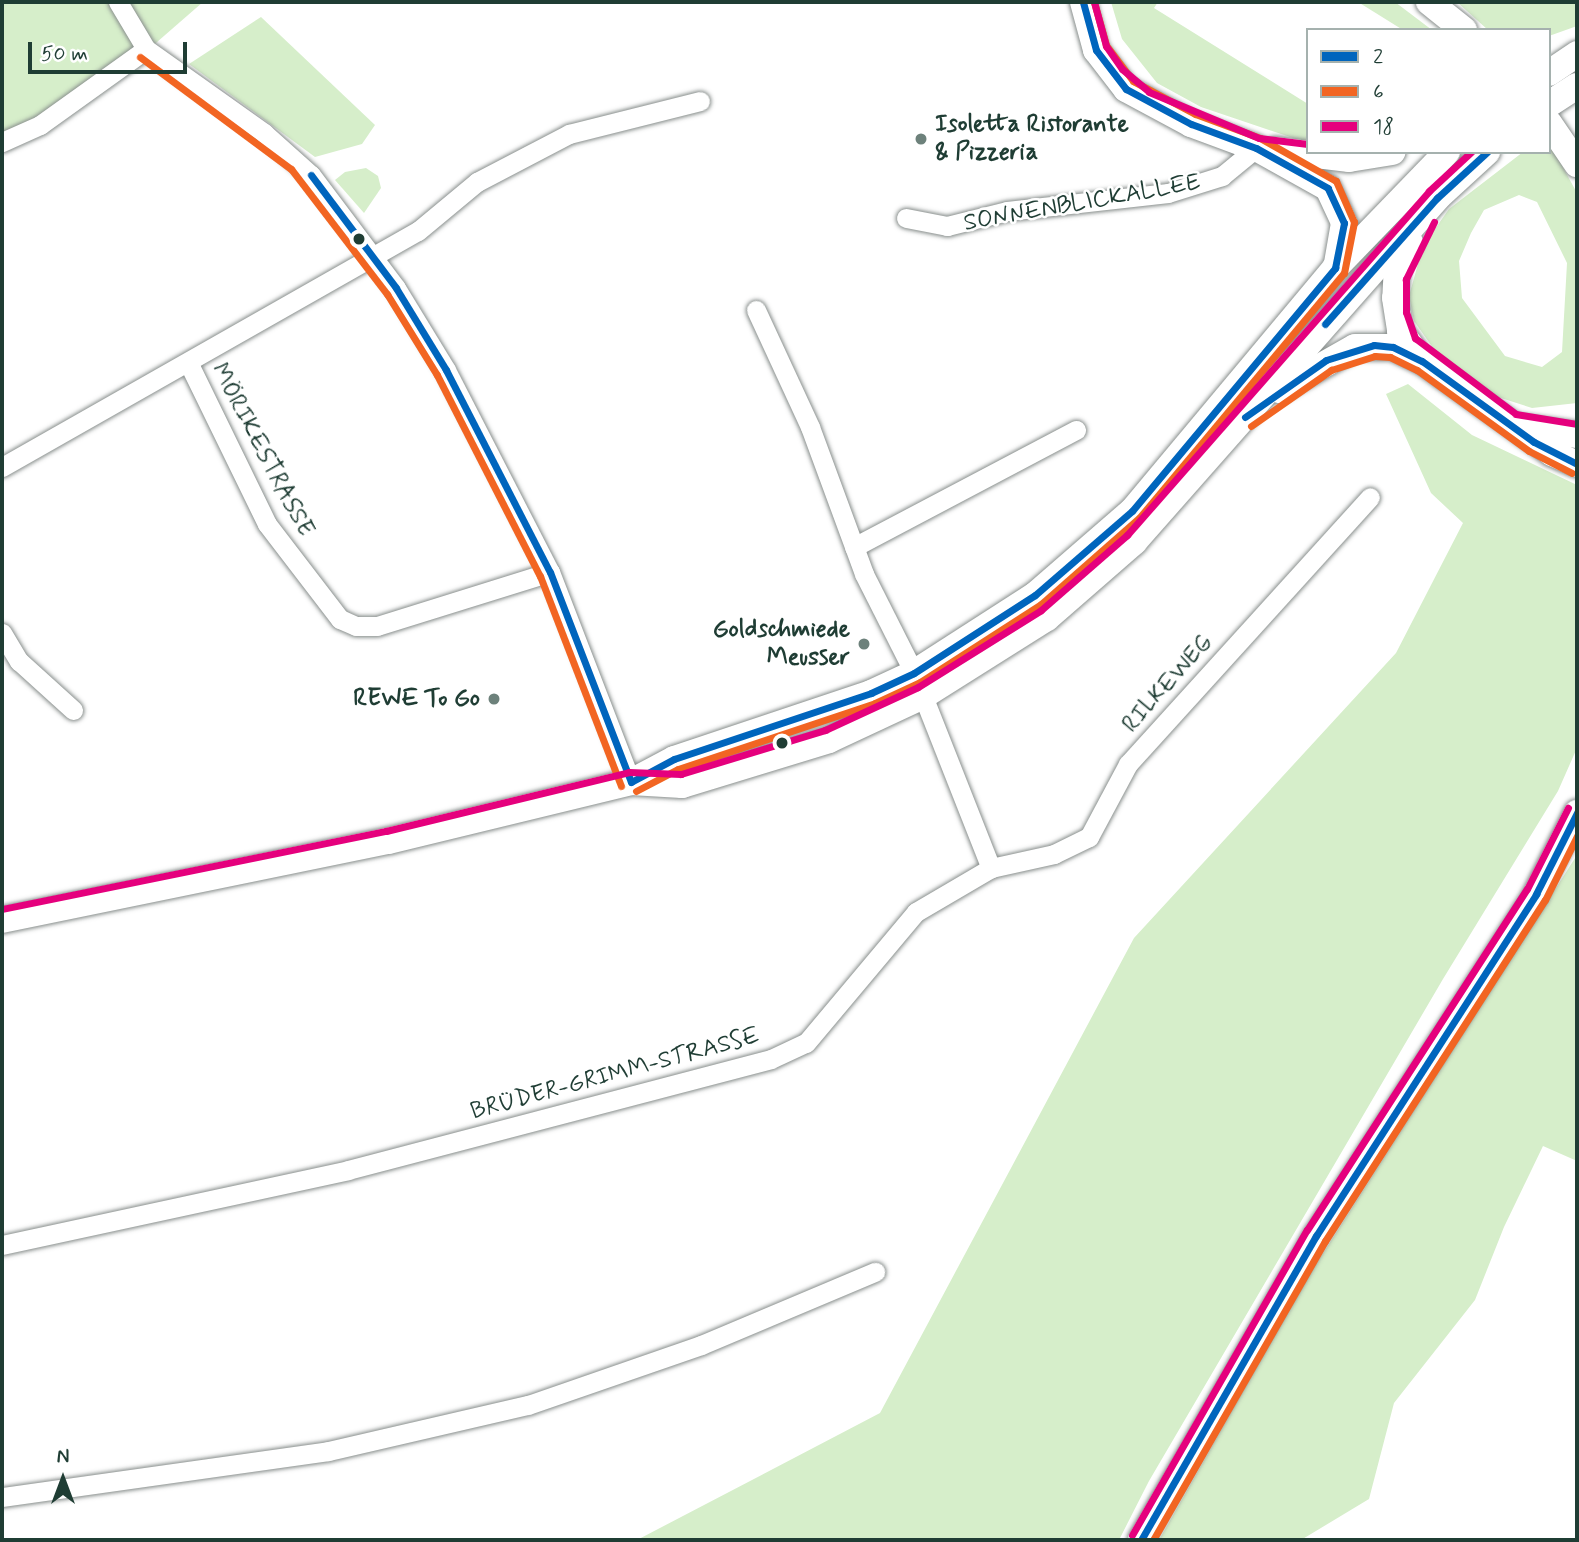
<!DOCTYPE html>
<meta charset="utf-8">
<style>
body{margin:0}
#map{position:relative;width:1579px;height:1542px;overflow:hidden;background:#fff;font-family:Mynerve,sans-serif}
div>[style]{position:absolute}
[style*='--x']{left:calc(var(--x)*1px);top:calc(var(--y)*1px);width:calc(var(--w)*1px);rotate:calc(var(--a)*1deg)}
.green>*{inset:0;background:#d6eeca}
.roads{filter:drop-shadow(0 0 2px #898f8d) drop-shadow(0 0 2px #898f8d)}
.minor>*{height:19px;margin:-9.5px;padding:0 9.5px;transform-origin:9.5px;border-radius:9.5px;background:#fff}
.secondary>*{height:26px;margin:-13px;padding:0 13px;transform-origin:13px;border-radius:13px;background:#fff}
.bus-1>*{height:7px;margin:-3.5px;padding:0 3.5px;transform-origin:3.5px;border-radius:3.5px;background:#0065bd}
.bus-2>*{height:7px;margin:-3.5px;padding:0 3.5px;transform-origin:3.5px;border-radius:3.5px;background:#f26522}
.bus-3>*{height:7px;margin:-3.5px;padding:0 3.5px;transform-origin:3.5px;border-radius:3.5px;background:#e5007d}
.dots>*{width:19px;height:19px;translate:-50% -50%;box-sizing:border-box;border:4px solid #fff;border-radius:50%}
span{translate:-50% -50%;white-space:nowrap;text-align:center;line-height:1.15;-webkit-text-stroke:5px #fff;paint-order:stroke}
.poi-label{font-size:24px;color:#1f3d34;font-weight:700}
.left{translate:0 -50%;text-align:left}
.right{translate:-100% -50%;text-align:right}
.street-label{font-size:24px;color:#1f3d34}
.frame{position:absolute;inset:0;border:4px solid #1f3d34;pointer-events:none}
.legend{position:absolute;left:1306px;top:28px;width:245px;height:126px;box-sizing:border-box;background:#fff;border:2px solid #a5b1ae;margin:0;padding:9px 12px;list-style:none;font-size:21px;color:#1f3d34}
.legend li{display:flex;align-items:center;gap:14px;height:35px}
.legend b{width:35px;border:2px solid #a5b1ae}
.north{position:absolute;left:28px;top:1444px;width:70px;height:70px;-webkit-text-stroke:5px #fff;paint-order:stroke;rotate:0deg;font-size:19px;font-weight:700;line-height:28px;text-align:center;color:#1f3d34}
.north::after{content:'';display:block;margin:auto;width:24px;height:32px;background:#1f3d34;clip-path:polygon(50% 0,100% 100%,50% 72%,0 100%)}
.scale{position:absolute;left:28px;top:42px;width:159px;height:32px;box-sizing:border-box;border:4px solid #1f3d34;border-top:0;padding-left:9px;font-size:21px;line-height:24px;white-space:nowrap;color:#1f3d34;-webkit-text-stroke:5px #fff;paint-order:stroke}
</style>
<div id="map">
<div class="green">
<i style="clip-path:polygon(2px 2px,203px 2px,149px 49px,2px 138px)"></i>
<i style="clip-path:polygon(1111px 2px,1158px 2px,1154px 8px,1308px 104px,1308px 143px,1201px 107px,1157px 83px,1122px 39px)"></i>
<i style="clip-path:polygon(1358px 2px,1395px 2px,1432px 30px,1403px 30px)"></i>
<i style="clip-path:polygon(1457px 2px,1577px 2px,1577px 26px,1549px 36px,1549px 30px,1488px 30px)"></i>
<i style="clip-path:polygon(261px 17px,375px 125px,362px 144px,315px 157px,189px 64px)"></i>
<i style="clip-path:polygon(evenodd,1549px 142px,1577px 193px,1577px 403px,1532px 408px,1479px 391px,1438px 355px,1414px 321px,1409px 296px,1423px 246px,1449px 209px,1523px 152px,1549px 152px,1549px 142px,1519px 195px,1537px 202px,1567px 263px,1562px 352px,1542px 367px,1505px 356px,1462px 298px,1459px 261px,1471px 233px,1484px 210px,1519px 195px)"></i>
<i style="clip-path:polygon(366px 168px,378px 176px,381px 188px,364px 213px,335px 180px,345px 172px)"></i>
<i style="clip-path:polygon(1408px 384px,1472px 435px,1577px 485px,1577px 748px,1558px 791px,1443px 979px,1149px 1481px,1119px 1540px,637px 1540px,880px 1413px,1134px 938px,1396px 653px,1463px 523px,1431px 493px,1386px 394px)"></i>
<i style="clip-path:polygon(1577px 855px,1577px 1161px,1543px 1146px,1504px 1227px,1475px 1300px,1394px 1403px,1369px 1499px,1301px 1540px,1159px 1540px,1306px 1280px)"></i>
</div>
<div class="roads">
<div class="minor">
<i style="--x:118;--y:2;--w:55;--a:59.2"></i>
<i style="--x:146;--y:49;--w:145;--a:35.4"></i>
<i style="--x:264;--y:133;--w:63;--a:41.8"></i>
<i style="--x:311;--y:175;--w:141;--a:53"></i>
<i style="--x:396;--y:288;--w:96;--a:58.6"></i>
<i style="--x:446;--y:370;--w:227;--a:62.8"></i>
<i style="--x:550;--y:572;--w:225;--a:68.9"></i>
<i style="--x:2;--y:142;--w:42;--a:-24.1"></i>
<i style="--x:40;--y:125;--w:130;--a:-35.6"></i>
<i style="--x:906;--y:218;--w:42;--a:11"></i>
<i style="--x:947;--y:226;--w:62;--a:-14"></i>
<i style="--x:1007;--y:211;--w:162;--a:-6.4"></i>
<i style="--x:1168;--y:193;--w:57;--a:-17.5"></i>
<i style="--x:1222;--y:176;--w:44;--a:-39.5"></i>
<i style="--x:756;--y:310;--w:129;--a:65.2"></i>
<i style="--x:810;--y:427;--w:157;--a:69.8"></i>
<i style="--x:864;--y:574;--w:111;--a:63.2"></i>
<i style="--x:914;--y:673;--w:210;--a:68.5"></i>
<i style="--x:188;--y:362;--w:180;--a:64"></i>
<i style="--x:267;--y:524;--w:120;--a:52.5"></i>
<i style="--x:340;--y:619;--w:17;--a:24"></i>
<i style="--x:356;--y:626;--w:21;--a:0"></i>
<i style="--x:377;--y:626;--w:181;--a:-17.3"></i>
<i style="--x:2;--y:467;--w:478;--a:-29.6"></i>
<i style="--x:418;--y:231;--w:77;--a:-39.7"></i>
<i style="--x:477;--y:182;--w:104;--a:-27.6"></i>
<i style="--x:569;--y:134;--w:135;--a:-14.1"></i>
<i style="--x:854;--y:547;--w:251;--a:-27.8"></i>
<i style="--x:2;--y:633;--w:33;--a:59"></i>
<i style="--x:19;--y:661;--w:73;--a:42.2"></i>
<i style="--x:2;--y:1245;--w:354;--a:-12.2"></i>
<i style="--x:348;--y:1170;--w:437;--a:-14.7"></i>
<i style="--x:771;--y:1059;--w:38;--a:-25"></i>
<i style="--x:806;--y:1043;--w:171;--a:-50"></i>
<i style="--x:916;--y:912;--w:87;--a:-30.4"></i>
<i style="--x:991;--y:868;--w:65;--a:-12.5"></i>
<i style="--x:1054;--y:854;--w:39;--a:-26"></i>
<i style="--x:1089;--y:837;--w:83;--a:-61.9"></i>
<i style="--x:1128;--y:764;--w:360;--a:-47.8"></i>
<i style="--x:2;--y:1497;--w:329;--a:-8"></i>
<i style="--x:328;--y:1451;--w:205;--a:-13"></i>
<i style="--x:528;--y:1405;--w:183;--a:-19.1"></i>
<i style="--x:701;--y:1345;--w:189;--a:-22.8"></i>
</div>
<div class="secondary">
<i style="--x:1083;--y:2;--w:50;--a:74.8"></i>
<i style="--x:1096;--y:50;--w:49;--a:52.4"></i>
<i style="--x:1126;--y:89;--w:74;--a:28.3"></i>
<i style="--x:1191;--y:124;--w:69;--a:20.3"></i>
<i style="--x:1256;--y:148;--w:82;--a:29.1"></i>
<i style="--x:1328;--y:188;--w:38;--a:65"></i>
<i style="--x:1344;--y:223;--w:41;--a:99.9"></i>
<i style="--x:1429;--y:2;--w:45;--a:38.7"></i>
<i style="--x:1549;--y:73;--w:34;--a:-34"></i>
<i style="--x:1549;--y:104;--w:33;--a:-33"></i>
<i style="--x:1549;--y:123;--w:50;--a:55.7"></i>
<i style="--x:1275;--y:150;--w:75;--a:6.9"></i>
<i style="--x:1349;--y:159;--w:44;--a:-9.2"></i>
<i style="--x:1410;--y:242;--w:26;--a:119"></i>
<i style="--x:1397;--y:265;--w:33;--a:93"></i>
<i style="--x:1395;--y:298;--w:33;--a:81"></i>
<i style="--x:1400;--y:331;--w:36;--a:54"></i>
<i style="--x:1279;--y:390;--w:87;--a:-29.5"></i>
<i style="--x:1355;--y:347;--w:38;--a:0"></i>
<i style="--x:1393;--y:347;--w:32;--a:26"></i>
<i style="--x:1422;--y:361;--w:159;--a:35.3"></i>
<i style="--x:1552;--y:453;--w:27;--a:24"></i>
<i style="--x:1520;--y:427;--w:58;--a:8"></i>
<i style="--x:631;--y:782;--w:49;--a:-28.1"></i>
<i style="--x:674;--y:759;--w:208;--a:-18.5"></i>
<i style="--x:871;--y:693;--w:47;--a:-24.9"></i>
<i style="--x:914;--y:673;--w:144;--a:-32.8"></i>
<i style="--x:1035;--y:595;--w:128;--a:-40.9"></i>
<i style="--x:1132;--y:511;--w:317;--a:-50.1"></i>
<i style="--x:1335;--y:268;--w:161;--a:-46"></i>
<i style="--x:2;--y:920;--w:394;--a:-11.6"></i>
<i style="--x:388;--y:841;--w:250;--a:-13.6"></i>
<i style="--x:631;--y:782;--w:51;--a:3.4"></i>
<i style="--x:682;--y:785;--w:154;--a:-17"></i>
<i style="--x:829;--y:740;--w:104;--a:-25.1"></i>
<i style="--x:923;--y:696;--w:146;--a:-32.2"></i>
<i style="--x:1047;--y:618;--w:116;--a:-41.1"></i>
<i style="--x:1134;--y:542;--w:458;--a:-48.6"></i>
<i style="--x:1437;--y:198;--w:68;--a:-42.6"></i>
<i style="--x:1141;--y:1540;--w:351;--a:-60.1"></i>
<i style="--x:1316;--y:1236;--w:407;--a:-57.2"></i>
<i style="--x:1536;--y:894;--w:91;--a:-63.2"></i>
</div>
</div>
<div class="bus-1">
<i style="--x:311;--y:175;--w:141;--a:53"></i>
<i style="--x:396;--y:288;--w:96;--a:58.6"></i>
<i style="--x:446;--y:370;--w:227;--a:62.8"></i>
<i style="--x:550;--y:572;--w:225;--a:68.9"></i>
<i style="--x:1325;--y:324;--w:169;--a:-48.4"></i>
<i style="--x:1437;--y:198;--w:68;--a:-42.6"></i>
<i style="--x:1245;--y:417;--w:99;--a:-35.1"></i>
<i style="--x:1326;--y:360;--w:50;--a:-17.4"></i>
<i style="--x:1374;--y:345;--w:19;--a:6"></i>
<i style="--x:1393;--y:347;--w:32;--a:26"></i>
<i style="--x:1422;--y:361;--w:138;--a:35.9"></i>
<i style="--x:1534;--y:442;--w:48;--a:27.1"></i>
<i style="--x:631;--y:782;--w:49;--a:-28.1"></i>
<i style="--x:674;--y:759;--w:208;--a:-18.5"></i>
<i style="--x:871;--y:693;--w:47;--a:-24.9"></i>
<i style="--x:914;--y:673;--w:144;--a:-32.8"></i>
<i style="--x:1035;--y:595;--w:128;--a:-40.9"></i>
<i style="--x:1132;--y:511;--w:317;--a:-50.1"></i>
<i style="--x:1335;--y:268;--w:46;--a:-78.7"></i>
<i style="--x:1344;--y:223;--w:38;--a:-115"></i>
<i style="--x:1328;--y:188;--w:82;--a:-150.9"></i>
<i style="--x:1256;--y:148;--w:69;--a:-159.7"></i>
<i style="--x:1191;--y:124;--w:74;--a:-151.7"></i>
<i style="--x:1126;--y:89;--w:49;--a:-127.6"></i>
<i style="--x:1096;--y:50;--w:50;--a:-105.2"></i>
<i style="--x:1141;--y:1540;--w:351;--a:-60.1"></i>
<i style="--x:1316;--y:1236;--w:407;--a:-57.2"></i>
<i style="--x:1536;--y:894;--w:91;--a:-63.2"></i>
</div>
<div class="bus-2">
<i style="--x:140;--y:57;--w:188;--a:36.6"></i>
<i style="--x:291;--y:169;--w:158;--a:52.5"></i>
<i style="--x:387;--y:294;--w:95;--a:58.3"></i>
<i style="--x:437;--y:375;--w:226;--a:62.9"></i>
<i style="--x:540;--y:576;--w:225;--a:68.9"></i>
<i style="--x:1251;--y:426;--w:98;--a:-35"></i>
<i style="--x:1331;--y:370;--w:46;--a:-17.7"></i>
<i style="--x:1375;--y:356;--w:15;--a:4"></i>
<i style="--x:1390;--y:357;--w:30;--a:26"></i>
<i style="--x:1417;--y:370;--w:138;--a:35.9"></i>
<i style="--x:1529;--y:451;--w:48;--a:27.1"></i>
<i style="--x:636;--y:791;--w:47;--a:-27.6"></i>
<i style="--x:678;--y:769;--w:208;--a:-18.5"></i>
<i style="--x:875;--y:703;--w:50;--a:-25"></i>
<i style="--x:920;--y:682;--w:144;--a:-32.8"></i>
<i style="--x:1041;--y:604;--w:130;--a:-41.3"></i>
<i style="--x:1139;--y:518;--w:319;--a:-50.1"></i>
<i style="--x:1344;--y:273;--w:52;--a:-78.9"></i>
<i style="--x:1354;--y:222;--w:45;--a:-113.7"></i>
<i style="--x:1336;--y:181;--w:87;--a:-150.5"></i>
<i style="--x:1260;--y:138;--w:69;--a:-159.7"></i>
<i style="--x:1195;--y:114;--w:70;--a:-152"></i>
<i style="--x:1133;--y:81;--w:45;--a:-126.9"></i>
<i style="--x:1106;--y:45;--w:45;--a:-105.6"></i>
<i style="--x:1153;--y:1540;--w:345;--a:-60.1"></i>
<i style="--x:1325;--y:1241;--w:406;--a:-57.2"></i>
<i style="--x:1545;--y:900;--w:72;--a:-63.4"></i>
</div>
<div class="bus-3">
<i style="--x:1094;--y:2;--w:46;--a:74.7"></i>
<i style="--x:1106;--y:46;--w:28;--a:55"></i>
<i style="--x:1122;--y:69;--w:35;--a:40"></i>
<i style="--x:1149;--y:92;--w:119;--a:22.7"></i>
<i style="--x:1259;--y:138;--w:49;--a:7"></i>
<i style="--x:1434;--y:222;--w:64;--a:116.2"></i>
<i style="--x:1406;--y:279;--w:33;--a:90"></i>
<i style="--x:1406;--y:312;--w:28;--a:71"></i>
<i style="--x:1415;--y:338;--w:126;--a:37"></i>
<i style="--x:1516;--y:414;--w:62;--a:9.3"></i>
<i style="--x:2;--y:909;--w:392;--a:-11.5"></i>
<i style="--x:386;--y:831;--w:250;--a:-13.6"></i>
<i style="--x:629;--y:772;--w:52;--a:2.2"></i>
<i style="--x:681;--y:774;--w:151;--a:-17"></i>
<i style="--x:825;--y:730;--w:102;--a:-24.8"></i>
<i style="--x:918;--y:687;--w:145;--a:-32"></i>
<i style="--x:1041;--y:610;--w:114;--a:-41.1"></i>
<i style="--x:1127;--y:535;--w:458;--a:-48.7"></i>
<i style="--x:1429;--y:191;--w:57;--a:-42.9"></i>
<i style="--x:1132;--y:1535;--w:352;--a:-60.2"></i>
<i style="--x:1307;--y:1230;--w:406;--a:-57.2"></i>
<i style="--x:1527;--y:889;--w:91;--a:-63.2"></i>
</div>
<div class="dots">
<i style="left:921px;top:139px;background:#6d817b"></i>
<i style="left:359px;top:239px;background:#1f3d34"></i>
<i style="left:864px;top:644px;background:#6d817b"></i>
<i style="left:494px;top:699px;background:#6d817b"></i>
<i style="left:782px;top:743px;background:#1f3d34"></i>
</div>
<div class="poi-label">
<span class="left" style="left:935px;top:139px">Isoletta Ristorante<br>&amp; Pizzeria</span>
<span class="right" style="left:850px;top:644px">Goldschmiede<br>Meusser</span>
<span class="right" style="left:480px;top:699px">REWE To Go</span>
</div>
<div class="street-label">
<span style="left:1082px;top:203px;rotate:-10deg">SONNENBLICKALLEE</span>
<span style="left:262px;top:450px;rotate:62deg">MÖRIKESTRASSE</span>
<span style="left:1168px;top:684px;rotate:-48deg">RILKEWEG</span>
<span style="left:615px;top:1074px;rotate:-15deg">BRÜDER-GRIMM-STRASSE</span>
</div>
<div class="frame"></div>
<ul class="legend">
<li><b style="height:9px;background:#0065bd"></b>2</li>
<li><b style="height:9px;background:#f26522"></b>6</li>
<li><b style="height:9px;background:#e5007d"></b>18</li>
</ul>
<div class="north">N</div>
<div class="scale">50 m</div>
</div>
